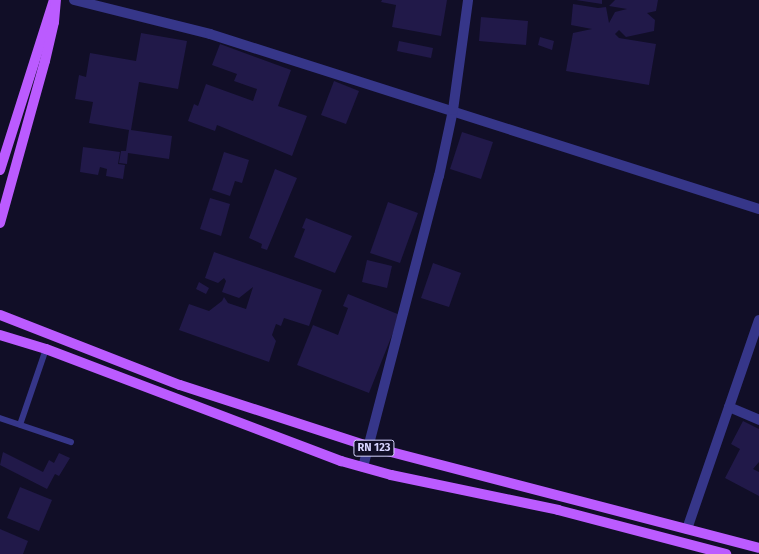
<!DOCTYPE html>
<style>
body{margin:0}
#map{position:relative;width:759px;height:554px;overflow:hidden;background:#110e27;font-family:"Fira Sans",sans-serif}
div>[style]{position:absolute}
[style*='--x']{left:calc(var(--x)*1px);top:calc(var(--y)*1px);width:calc(var(--w)*1px);rotate:calc(var(--a)*1deg)}
.building>*{inset:0;background:#211949}
.lane>*{height:5.5px;margin:-2.75px;padding:0 2.75px;transform-origin:2.75px;border-radius:2.75px;background:#363689}
.street>*{height:10px;margin:-5px;padding:0 5px;transform-origin:5px;border-radius:5px;background:#363689}
.primary>*{height:10px;margin:-5px;padding:0 5px;transform-origin:5px;border-radius:5px;background:#bb5bff}
span{translate:-50% -50%;white-space:nowrap;text-align:center;line-height:1.15;-webkit-text-stroke:3.5px #110e27;paint-order:stroke}
.shield-label span{padding:1px 3px;background:#110e27;border:1px solid;border-radius:3px;-webkit-text-stroke-width:0}
.shield-label{font-size:11px;color:#d7d4ff;font-weight:700}
</style>
<div id="map">
<div class="building">
<i style="clip-path:polygon(382px 0,447px 0,441px 36px,392px 27px,396px 5px,381px 2px)"></i>
<i style="clip-path:polygon(576px 0,602px 0,602px 4px)"></i>
<i style="clip-path:polygon(615px 0,658px 0,656px 11px,647px 13px,655px 20px,654px 31px,626px 37px,619px 30px,615px 34px,619px 38px,656px 44px,649px 85px,566px 71px,573px 33px,592px 29px,571px 25px,573px 4px,598px 8px,606px 7px,609px 23px,615px 12px,627px 9px,609px 6px)"></i>
<i style="clip-path:polygon(481px 17px,528px 21px,526px 45px,479px 41px)"></i>
<i style="clip-path:polygon(141px 33px,187px 41px,178px 89px,139px 82px,131px 130px,172px 136px,169px 159px,128px 153px,127px 164px,119px 163px,121px 151px,126px 151px,129px 130px,89px 123px,93px 102px,75px 99px,79px 75px,86px 77px,90px 53px,136px 61px)"></i>
<i style="clip-path:polygon(540px 37px,554px 41px,552px 50px,538px 45px)"></i>
<i style="clip-path:polygon(399px 41px,433px 48px,431px 58px,397px 51px)"></i>
<i style="clip-path:polygon(220px 44px,291px 70px,278px 106px,307px 116px,292px 156px,217px 125px,215px 131px,188px 121px,194px 104px,198px 106px,206px 84px,253px 101px,257px 89px,234px 81px,237px 74px,212px 65px)"></i>
<i style="clip-path:polygon(334px 81px,359px 91px,346px 124px,321px 115px)"></i>
<i style="clip-path:polygon(462px 132px,493px 142px,481px 179px,450px 169px)"></i>
<i style="clip-path:polygon(83px 147px,120px 152px,118px 164px,125px 165px,123px 179px,106px 176px,107px 169px,100px 167px,98px 175px,80px 172px)"></i>
<i style="clip-path:polygon(224px 152px,249px 160px,242px 183px,235px 181px,230px 196px,212px 190px)"></i>
<i style="clip-path:polygon(275px 169px,297px 178px,267px 250px,261px 248px,262px 244px,249px 238px)"></i>
<i style="clip-path:polygon(210px 198px,230px 204px,221px 236px,200px 229px)"></i>
<i style="clip-path:polygon(388px 202px,418px 213px,400px 263px,370px 253px)"></i>
<i style="clip-path:polygon(306px 218px,352px 236px,335px 273px,294px 257px,305px 229px,302px 228px)"></i>
<i style="clip-path:polygon(214px 252px,322px 290px,309px 326px,284px 318px,281px 326px,276px 324px,272px 335px,276px 341px,269px 362px,179px 330px,189px 304px,209px 311px,222px 301px,224px 297px,228px 303px,246px 309px,253px 287px,239px 298px,222px 292px,226px 281px,224px 278px,218px 283px,205px 278px)"></i>
<i style="clip-path:polygon(367px 260px,392px 266px,387px 288px,362px 282px)"></i>
<i style="clip-path:polygon(433px 263px,461px 273px,449px 307px,421px 298px)"></i>
<i style="clip-path:polygon(199px 282px,209px 288px,206px 294px,196px 289px)"></i>
<i style="clip-path:polygon(348px 294px,400px 315px,369px 393px,297px 365px,313px 325px,338px 335px,348px 308px,343px 306px)"></i>
<i style="clip-path:polygon(743px 421px,759px 429px,759px 462px,753px 469px,759px 472px,759px 496px,725px 478px,740px 449px,731px 444px)"></i>
<i style="clip-path:polygon(3px 452px,43px 472px,49px 460px,54px 463px,59px 453px,70px 458px,59px 476px,55px 474px,47px 489px,0 465px)"></i>
<i style="clip-path:polygon(20px 487px,52px 500px,39px 531px,7px 518px)"></i>
<i style="clip-path:polygon(0 529px,28px 541px,23px 554px,0 554px)"></i>
</div>
<div class="lane">
<i style="--x:0;--y:418;--w:75;--a:18.7"></i>
<i style="--x:20;--y:425;--w:80;--a:-71.1"></i>
</div>
<div class="street">
<i style="--x:74;--y:0;--w:140;--a:14"></i>
<i style="--x:210;--y:34;--w:576;--a:17.68"></i>
<i style="--x:729;--y:407;--w:33;--a:23"></i>
<i style="--x:363;--y:467;--w:301;--a:-75.4"></i>
<i style="--x:439;--y:176;--w:67;--a:-78"></i>
<i style="--x:453;--y:110;--w:111;--a:-82.2"></i>
<i style="--x:687;--y:529;--w:221;--a:-71"></i>
</div>
<div class="primary">
<i style="--x:0;--y:170;--w:178;--a:-72.4"></i>
<i style="--x:0;--y:223;--w:168;--a:-74.5"></i>
<i style="--x:45;--y:61;--w:40;--a:-77"></i>
<i style="--x:54;--y:22;--w:22;--a:-85"></i>
<i style="--x:0;--y:315;--w:193;--a:21.3"></i>
<i style="--x:180;--y:385;--w:198;--a:18"></i>
<i style="--x:368;--y:446;--w:404;--a:14.6"></i>
<i style="--x:0;--y:335;--w:48;--a:16.9"></i>
<i style="--x:46;--y:349;--w:316;--a:20.8"></i>
<i style="--x:341;--y:461;--w:52;--a:15.6"></i>
<i style="--x:391;--y:475;--w:171;--a:11.8"></i>
<i style="--x:558;--y:510;--w:174;--a:14.7"></i>
</div>
<div class="shield-label">
<span style="left:374px;top:448px">RN 123</span>
</div>
</div>
